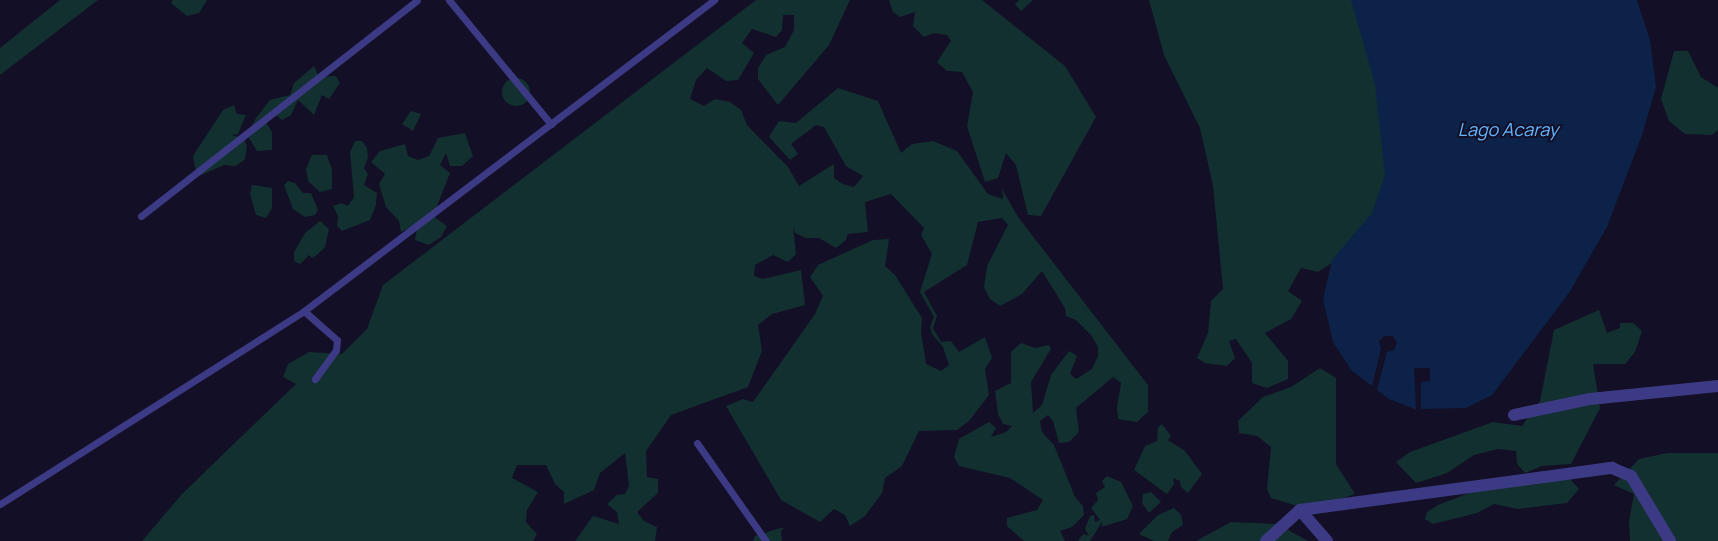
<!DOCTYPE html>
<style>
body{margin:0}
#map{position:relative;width:1718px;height:541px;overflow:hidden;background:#130f26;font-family:Manrope,sans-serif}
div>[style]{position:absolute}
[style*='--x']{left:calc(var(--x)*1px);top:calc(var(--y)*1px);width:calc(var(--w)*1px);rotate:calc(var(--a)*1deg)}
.green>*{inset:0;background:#12302f}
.round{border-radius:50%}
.water>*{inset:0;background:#0c2248}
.pier>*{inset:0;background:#130f26}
.lane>*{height:7px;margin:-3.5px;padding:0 3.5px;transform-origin:3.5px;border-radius:3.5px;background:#3d3a85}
.street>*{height:12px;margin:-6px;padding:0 6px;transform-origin:6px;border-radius:6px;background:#3d3a85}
span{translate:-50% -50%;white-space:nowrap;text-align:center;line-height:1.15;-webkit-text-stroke:4px #130f26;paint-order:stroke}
.water-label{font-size:18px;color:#62b6ff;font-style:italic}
</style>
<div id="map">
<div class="green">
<i style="clip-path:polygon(60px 0,98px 0,0 75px,0 48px)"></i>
<i style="clip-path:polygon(173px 0,207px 0,199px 13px,187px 16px,171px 3px)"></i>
<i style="clip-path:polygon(756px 0,850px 0,829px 45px,778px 105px,758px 79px,758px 68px,766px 55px,785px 47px,794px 30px,794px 15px,783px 15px,782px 30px,776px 37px,752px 29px,742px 43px,754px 53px,738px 80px,726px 81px,707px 68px,696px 80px,690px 99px,704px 106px,715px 99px,730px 102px,741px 110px,747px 125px,788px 167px,799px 186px,834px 164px,834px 178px,843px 184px,854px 187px,863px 176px,846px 166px,824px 127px,816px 125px,791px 144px,798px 154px,790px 160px,769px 137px,779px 121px,796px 123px,838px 88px,878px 101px,901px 153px,912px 144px,933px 141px,957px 151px,988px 194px,1003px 199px,1002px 189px,1018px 217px,1148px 385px,1148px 412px,1137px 422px,1118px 419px,1117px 407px,1121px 383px,1113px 377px,1076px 408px,1079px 432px,1069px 442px,1059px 443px,1053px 421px,1048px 415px,1040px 421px,1042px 432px,1054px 445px,1075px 497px,1083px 506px,1084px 515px,1072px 527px,1060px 531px,1065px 541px,1024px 541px,1007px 526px,1007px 518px,1037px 510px,1043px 500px,1010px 478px,959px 466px,954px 457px,959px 439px,989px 422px,996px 428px,991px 437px,1006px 432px,1012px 426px,1003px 424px,998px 414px,995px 391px,1011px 383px,1011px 352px,1021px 343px,1035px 348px,1049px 345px,1051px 349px,1031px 382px,1033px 413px,1042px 405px,1051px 375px,1069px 351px,1077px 356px,1070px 374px,1076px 379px,1092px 369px,1098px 356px,1098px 347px,1091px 335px,1076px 320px,1066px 316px,1065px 308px,1042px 271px,1022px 294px,1000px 306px,990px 299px,984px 287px,987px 266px,1008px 225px,1002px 218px,978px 222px,967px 265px,924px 292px,937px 316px,933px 328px,941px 342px,951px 341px,959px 352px,985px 337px,992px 358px,985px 369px,989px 395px,969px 421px,957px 430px,919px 431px,902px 466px,885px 478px,882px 493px,865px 516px,850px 526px,845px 515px,834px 509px,820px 522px,781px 500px,726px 406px,743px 399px,753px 402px,815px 314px,823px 296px,810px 277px,818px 265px,873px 240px,889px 239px,885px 266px,895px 275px,922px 318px,921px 332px,926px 364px,941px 371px,949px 365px,943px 347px,932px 334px,930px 327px,934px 317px,920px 292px,932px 254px,921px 235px,924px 228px,891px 194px,865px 202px,868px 232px,848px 234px,846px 240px,836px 248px,819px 238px,806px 238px,795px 233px,793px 227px,796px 254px,788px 262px,773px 255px,755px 265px,754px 276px,763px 279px,801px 270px,805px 305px,772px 314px,758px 325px,762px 351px,748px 387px,671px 415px,646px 451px,647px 477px,658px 479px,658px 493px,637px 512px,644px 521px,657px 527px,655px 541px,575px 541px,593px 516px,619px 524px,617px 512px,607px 504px,617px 495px,625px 494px,629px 486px,625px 453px,600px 473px,594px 490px,564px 504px,564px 492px,555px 484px,546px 465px,517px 465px,512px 478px,538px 492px,527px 510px,526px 522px,537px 534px,533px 541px,142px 541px,182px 494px,296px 384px,283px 377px,288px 364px,309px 352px,342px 354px,367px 329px,383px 285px)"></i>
<i style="clip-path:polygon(889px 0,982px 0,1065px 66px,1096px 117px,1041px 216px,1028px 215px,1016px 165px,1006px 153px,998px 178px,985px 182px,967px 126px,973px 92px,962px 72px,947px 71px,937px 62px,951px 41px,947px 35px,934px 33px,924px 37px,913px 26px,915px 12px,900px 17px,893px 12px)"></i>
<i style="clip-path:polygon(1019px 0,1033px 0,1021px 11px,1015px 4px)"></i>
<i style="clip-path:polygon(1149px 0,1368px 0,1392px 181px,1350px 251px,1318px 272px,1301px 268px,1288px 291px,1302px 301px,1291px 319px,1265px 333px,1288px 361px,1288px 379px,1267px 388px,1252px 383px,1252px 363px,1236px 339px,1229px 341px,1235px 358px,1227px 366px,1205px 363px,1197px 358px,1208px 333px,1211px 301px,1223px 289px,1213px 186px,1200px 128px,1164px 55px)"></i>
<i style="clip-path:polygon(1674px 51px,1688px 51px,1701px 77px,1718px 88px,1718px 130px,1712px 135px,1685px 134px,1669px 121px,1661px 99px)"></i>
<i style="clip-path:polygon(314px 66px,319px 77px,336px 76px,340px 83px,329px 99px,322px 95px,314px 115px,298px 100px,291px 115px,282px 120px,271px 111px,263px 118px,272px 132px,272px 150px,257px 151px,247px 135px,256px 118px,270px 100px,290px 95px,294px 83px)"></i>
<i class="round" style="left:502px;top:78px;width:28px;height:28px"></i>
<i style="clip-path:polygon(234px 105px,237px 114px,246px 115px,238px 134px,231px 135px,243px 138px,247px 145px,245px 159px,236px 166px,224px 165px,197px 177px,193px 156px,223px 110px)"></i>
<i style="clip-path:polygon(411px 111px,421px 114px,413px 131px,402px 124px)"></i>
<i style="clip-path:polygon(465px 133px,473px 156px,462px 166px,450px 166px,446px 153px,440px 165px,450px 173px,433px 216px,447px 226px,441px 237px,429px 245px,415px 240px,418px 224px,401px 232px,399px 221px,386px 207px,379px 184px,385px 174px,371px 162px,380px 151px,405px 144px,408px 156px,418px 160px,429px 156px,438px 138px)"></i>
<i style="clip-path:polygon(355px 141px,362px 141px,367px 148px,368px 158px,364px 168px,368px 174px,364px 185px,377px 193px,376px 205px,370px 220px,342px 231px,337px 226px,338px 216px,333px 206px,341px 203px,348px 206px,354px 197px,350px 152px)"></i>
<i style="clip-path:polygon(312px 155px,327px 155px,332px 170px,332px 189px,320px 192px,308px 181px,306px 169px)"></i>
<i style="clip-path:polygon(288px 181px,295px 183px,303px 193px,311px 193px,318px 210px,315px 215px,305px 217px,293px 209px,284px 185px)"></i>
<i style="clip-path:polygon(252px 185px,272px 188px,272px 208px,266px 218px,256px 215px,250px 194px)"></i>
<i style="clip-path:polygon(320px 221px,329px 229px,325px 247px,317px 255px,312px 258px,309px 255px,300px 264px,294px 261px,294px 252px,305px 233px)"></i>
<i style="clip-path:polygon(1599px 310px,1607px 333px,1620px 328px,1620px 323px,1633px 323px,1642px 331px,1635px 352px,1625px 364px,1593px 364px,1600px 408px,1571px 464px,1542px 466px,1525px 473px,1517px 464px,1516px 451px,1498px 449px,1474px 455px,1447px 473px,1416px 483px,1396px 462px,1410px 452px,1493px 422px,1522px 426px,1540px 401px,1554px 330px)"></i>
<i style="clip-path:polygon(1320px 368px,1336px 378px,1336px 464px,1355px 494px,1311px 510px,1271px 498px,1267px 489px,1271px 447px,1257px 436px,1239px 433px,1238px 421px,1263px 397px,1291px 387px)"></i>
<i style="clip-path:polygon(1162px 424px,1171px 436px,1168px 440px,1185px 451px,1202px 474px,1188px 493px,1181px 487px,1180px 481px,1173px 478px,1174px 484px,1167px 494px,1134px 470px,1145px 446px,1157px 441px,1158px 427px)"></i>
<i style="clip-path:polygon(1667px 453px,1718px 453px,1718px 541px,1630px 541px,1629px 521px,1634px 494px,1614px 485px,1639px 459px)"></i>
<i style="clip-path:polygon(1107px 476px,1121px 482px,1133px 506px,1127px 519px,1102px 527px,1102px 522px,1090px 541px,1078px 541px,1083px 534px,1089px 536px,1085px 529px,1090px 516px,1094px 515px,1095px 522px,1100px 520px,1091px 508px,1098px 500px,1096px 493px,1105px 487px,1102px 481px)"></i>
<i style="clip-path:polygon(1568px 477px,1579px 489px,1567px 503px,1518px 509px,1494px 504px,1477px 513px,1433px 524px,1425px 519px,1427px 512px,1438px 505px,1487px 486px)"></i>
<i style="clip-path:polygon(1151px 492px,1161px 502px,1149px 513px,1142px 503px,1143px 494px)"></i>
<i style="clip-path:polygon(1174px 508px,1181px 515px,1183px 525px,1172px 532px,1168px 541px,1154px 541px,1139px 534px,1158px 515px)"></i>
<i style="clip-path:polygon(1231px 522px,1277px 524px,1308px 541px,1196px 541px)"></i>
<i style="clip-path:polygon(780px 528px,784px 528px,781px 531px,782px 541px,753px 541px,755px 536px)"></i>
</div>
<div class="water">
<i style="clip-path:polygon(1351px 0,1637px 0,1650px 40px,1656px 87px,1642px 135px,1607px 227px,1569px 293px,1492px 395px,1466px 408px,1415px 409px,1389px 399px,1352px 371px,1333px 342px,1323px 299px,1332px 260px,1372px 213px,1385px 175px,1375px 84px)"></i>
</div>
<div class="pier">
<i style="clip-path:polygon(1384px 336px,1393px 336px,1397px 343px,1394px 350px,1387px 352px,1377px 390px,1372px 386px,1381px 349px,1379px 341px)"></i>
<i style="clip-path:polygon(1414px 368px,1430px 368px,1430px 381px,1421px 382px,1421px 409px,1416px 409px)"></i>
</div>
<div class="lane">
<i style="--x:449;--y:0;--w:161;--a:50.6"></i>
<i style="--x:141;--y:216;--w:350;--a:-38"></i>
<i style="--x:304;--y:311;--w:44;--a:41.3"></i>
<i style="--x:337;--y:340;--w:10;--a:96"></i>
<i style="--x:336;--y:350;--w:36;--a:126"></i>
<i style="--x:697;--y:443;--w:120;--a:54.9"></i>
<i style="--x:0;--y:504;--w:360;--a:-32.4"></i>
<i style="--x:304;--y:311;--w:515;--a:-37.18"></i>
</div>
<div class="street">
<i style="--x:1514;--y:415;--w:78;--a:-11.9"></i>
<i style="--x:1590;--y:399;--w:129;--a:-5.8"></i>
<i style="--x:1300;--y:510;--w:41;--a:48.9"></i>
<i style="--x:1266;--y:541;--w:46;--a:-42.4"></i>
<i style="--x:1300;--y:510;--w:315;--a:-7.7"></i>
<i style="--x:1612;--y:468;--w:21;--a:23"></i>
<i style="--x:1631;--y:476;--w:76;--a:59"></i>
</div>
<div class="water-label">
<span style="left:1508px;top:129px">Lago Acaray</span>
</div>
</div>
